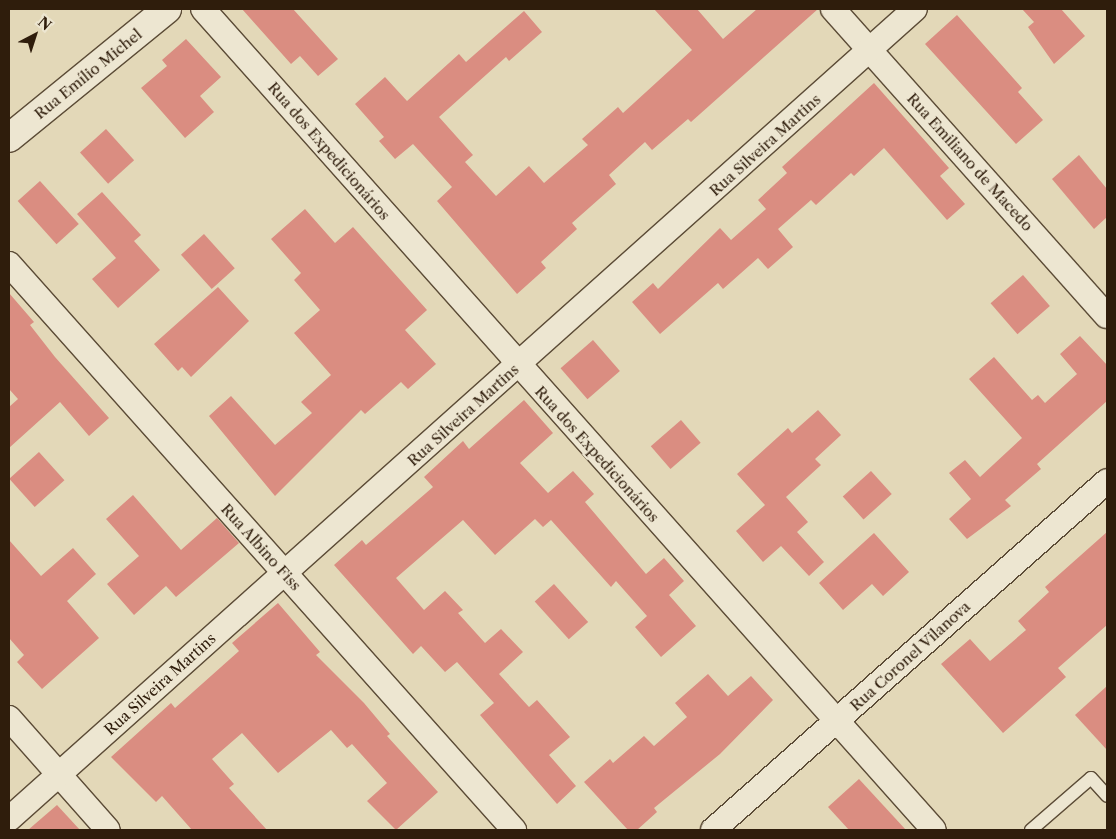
<!DOCTYPE html>
<html>
<head>
<meta charset="utf-8">
<style>
	body { margin:0 }
	#map { position:relative; width:1116px; height:839px; overflow:hidden; background:#e3d8b8; font-family:"Libre Caslon Text",serif }
	div>[style] { position:absolute }
	.building>* { inset:0; background:#da8d81; transform-origin:0 0 }
	.roads { filter:drop-shadow(1px 0 #5c4c37) drop-shadow(-1px 0 #5c4c37) drop-shadow(0 1px #5c4c37) drop-shadow(0 -1px #5c4c37) }
	.lane>* { height:12px; margin:-6px; padding:0 6px; transform-origin:6px; border-radius:6px; background:#ede6d1 }
	.street>* { height:24px; margin:-12px; padding:0 12px; transform-origin:12px; border-radius:12px; background:#ede6d1 }
	.secondary>* { height:28px; margin:-14px; padding:0 14px; transform-origin:14px; border-radius:14px; background:#ede6d1 }
	span { translate:-50% -50%; white-space:nowrap; text-align:center; line-height:1.15; -webkit-text-stroke:4px #ede6d1; paint-order:stroke }
	.street-label { font-size:15px; color:#2f1d0c }
	.frame { position:absolute; inset:0; border:10px solid #2f1d0c; pointer-events:none }
	.north { position:absolute; left:10px; top:10px; width:50px; height:50px; -webkit-text-stroke:4px #ede6d1; paint-order:stroke; rotate:40deg; font-size:14px; font-weight:700; line-height:20px; text-align:center; color:#2f1d0c }
	.north::after { content:''; display:block; margin:auto; width:18px; height:22px; background:#2f1d0c; clip-path:polygon(50% 0,100% 100%,50% 72%,0 100%) }
</style>
</head>
<body>
<div id="map">
	<div class="building">
		<div style="clip-path:polygon(242px 9px,293px 9px,338px 59px,318px 76px,300px 56px,291px 64px)"></div>
		<div style="clip-path:polygon(654px 9px,697px 9px,723px 39px,757px 9px,818px 9px,691px 122px,688px 119px,652px 150px,645px 142px,609px 175px,616px 184px,572px 223px,577px 229px,541px 262px,546px 268px,517px 294px,437px 201px,452px 187px,413px 144px,395px 159px,379px 141px,384px 137px,355px 104px,385px 77px,407px 101px,459px 54px,466px 62px,524px 11px,542px 32px,509px 61px,506px 57px,439px 117px,473px 155px,465px 162px,496px 196px,529px 166px,544px 183px,588px 145px,582px 139px,618px 107px,623px 113px,692px 50px)"></div>
		<div style="clip-path:polygon(1022px 9px,1061px 9px,1085px 36px,1054px 64px,1028px 27px,1034px 22px)"></div>
		<div style="clip-path:polygon(957px 15px,1022px 88px,1018px 92px,1043px 120px,1016px 144px,925px 44px)"></div>
		<div style="clip-path:polygon(186px 39px,221px 77px,200px 96px,214px 112px,185px 138px,141px 88px,167px 66px,162px 60px)"></div>
		<div style="clip-path:polygon(874px 83px,949px 168px,940px 176px,965px 204px,947px 220px,884px 148px,854px 176px,851px 173px,816px 205px,811px 200px,778px 229px,793px 247px,768px 269px,758px 258px,723px 289px,718px 283px,660px 334px,632px 302px,653px 283px,658px 289px,720px 228px,731px 240px,766px 209px,758px 200px,787px 173px,782px 167px)"></div>
		<div style="left:106px;top:129px;width:42px;height:35px;rotate:48deg"></div>
		<div style="clip-path:polygon(1079px 155px,1107px 189px,1107px 217px,1094px 229px,1052px 179px)"></div>
		<div style="left:40px;top:181px;width:58px;height:30px;rotate:48deg"></div>
		<div style="clip-path:polygon(102px 192px,141px 235px,134px 241px,160px 270px,118px 308px,92px 279px,116px 258px,77px 214px)"></div>
		<div style="clip-path:polygon(305px 209px,335px 243px,353px 227px,427px 310px,405px 330px,436px 364px,408px 389px,401px 382px,365px 414px,361px 410px,275px 496px,209px 416px,231px 396px,275px 445px,312px 413px,301px 402px,331px 375px,294px 333px,320px 310px,294px 280px,301px 273px,271px 239px)"></div>
		<div style="left:204px;top:234px;width:46px;height:31px;rotate:48deg"></div>
		<div style="left:1023px;top:275px;width:41px;height:43px;rotate:49deg"></div>
		<div style="clip-path:polygon(218px 287px,249px 321px,191px 377px,182px 367px,178px 371px,154px 344px)"></div>
		<div style="clip-path:polygon(9px 293px,34px 322px,30px 325px,55px 357px,109px 418px,89px 436px,60px 402px,9px 448px,9px 407px,18px 399px,9px 389px)"></div>
		<div style="clip-path:polygon(1080px 336px,1107px 365px,1107px 401px,1037px 464px,1041px 469px,1005px 500px,1011px 506px,967px 539px,949px 519px,971px 499px,949px 473px,965px 460px,980px 477px,1022px 438px,969px 379px,994px 357px,1032px 400px,1038px 395px,1045px 403px,1077px 374px,1060px 354px)"></div>
		<div style="left:593px;top:340px;width:41px;height:43px;rotate:49deg"></div>
		<div style="clip-path:polygon(524px 400px,553px 433px,520px 463px,548px 493px,573px 471px,594px 494px,585px 502px,646px 574px,664px 558px,684px 581px,669px 595px,696px 626px,661px 657px,635px 627px,647px 616px,616px 581px,611px 587px,551px 520px,543px 527px,535px 519px,495px 555px,463px 520px,396px 578px,424px 610px,445px 591px,463px 610px,458px 613px,485px 643px,501px 629px,523px 652px,499px 674px,529px 707px,537px 700px,570px 737px,549px 755px,576px 786px,557px 804px,480px 715px,494px 703px,457px 662px,445px 672px,421px 646px,413px 654px,334px 565px,362px 540px,366px 545px,433px 487px,424px 477px,463px 441px,469px 449px)"></div>
		<div style="clip-path:polygon(818px 410px,841px 435px,815px 459px,821px 465px,786px 497px,808px 522px,797px 532px,824px 562px,809px 576px,781px 546px,763px 562px,736px 531px,765px 505px,737px 474px,788px 428px,792px 433px)"></div>
		<div style="left:681px;top:420px;width:30px;height:40px;rotate:49deg"></div>
		<div style="left:39px;top:452px;width:38px;height:40px;rotate:48deg"></div>
		<div style="left:871px;top:471px;width:31px;height:38px;rotate:48deg"></div>
		<div style="clip-path:polygon(133px 495px,181px 550px,217px 518px,239px 543px,176px 597px,166px 586px,134px 615px,107px 584px,139px 556px,106px 519px)"></div>
		<div style="clip-path:polygon(1107px 532px,1107px 625px,1058px 668px,1066px 677px,1003px 733px,941px 664px,970px 639px,990px 661px,1026px 630px,1018px 621px,1049px 592px,1045px 587px)"></div>
		<div style="clip-path:polygon(874px 533px,909px 572px,883px 596px,872px 584px,843px 610px,819px 583px)"></div>
		<div style="clip-path:polygon(9px 540px,41px 576px,73px 548px,96px 574px,67px 601px,99px 638px,42px 689px,17px 662px,24px 655px,9px 638px)"></div>
		<div style="left:554px;top:584px;width:51px;height:26px;rotate:48deg"></div>
		<div style="clip-path:polygon(278px 603px,320px 652px,316px 655px,364px 703px,390px 734px,387px 736px,438px 792px,396px 830px,367px 801px,387px 783px,352px 744px,347px 748px,331px 730px,278px 773px,242px 733px,212px 759px,234px 784px,229px 788px,267px 830px,192px 830px,162px 796px,156px 802px,111px 757px,171px 703px,175px 708px,239px 651px,232px 643px)"></div>
		<div style="clip-path:polygon(708px 674px,728px 696px,751px 676px,773px 700px,720px 754px,654px 808px,657px 812px,637px 830px,628px 830px,584px 782px,610px 759px,613px 763px,644px 736px,654px 746px,687px 717px,675px 703px)"></div>
		<div style="clip-path:polygon(1107px 686px,1107px 750px,1075px 715px)"></div>
		<div style="clip-path:polygon(859px 779px,906px 830px,849px 830px,828px 807px)"></div>
		<div style="clip-path:polygon(57px 805px,80px 830px,28px 830px)"></div>
	</div>
	<div class="roads">
		<div class="lane">
			<div style="left:1031px;top:830px;width:79px;rotate:-40.9deg"></div>
			<div style="left:1091px;top:778px;width:24px;rotate:48deg"></div>
		</div>
		<div class="street">
			<div style="left:203px;top:9px;width:1099px;rotate:48.32deg"></div>
			<div style="left:833px;top:9px;width:411px;rotate:48.3deg"></div>
			<div style="left:9px;top:264px;width:759px;rotate:48.26deg"></div>
			<div style="left:9px;top:718px;width:149px;rotate:48.5deg"></div>
			<div style="left:9px;top:819px;width:1215px;rotate:-41.8deg"></div>
			<div style="left:713px;top:830px;width:526px;rotate:-41.53deg"></div>
		</div>
		<div class="secondary">
			<div style="left:9px;top:138px;width:204px;rotate:-39.2deg"></div>
		</div>
	</div>
	<div class="street-label">
		<span style="left:88px;top:74px;rotate:-39deg">Rua Emílio Michel</span>
		<span style="left:765px;top:145px;rotate:-42deg">Rua Silveira Martins</span>
		<span style="left:329px;top:151px;rotate:49deg">Rua dos Expedicionários</span>
		<span style="left:970px;top:162px;rotate:48deg">Rua Emiliano de Macedo</span>
		<span style="left:463px;top:415px;rotate:-42deg">Rua Silveira Martins</span>
		<span style="left:597px;top:454px;rotate:48deg">Rua dos Expedicionários</span>
		<span style="left:261px;top:547px;rotate:48deg">Rua Albino Fiss</span>
		<span style="left:910px;top:656px;rotate:-42deg">Rua Coronel Vilanova</span>
		<span style="left:160px;top:684px;rotate:-42deg">Rua Silveira Martins</span>
	</div>
	<div class="frame"></div>
	<div class="north">N</div>
</div>
</body>
</html>
